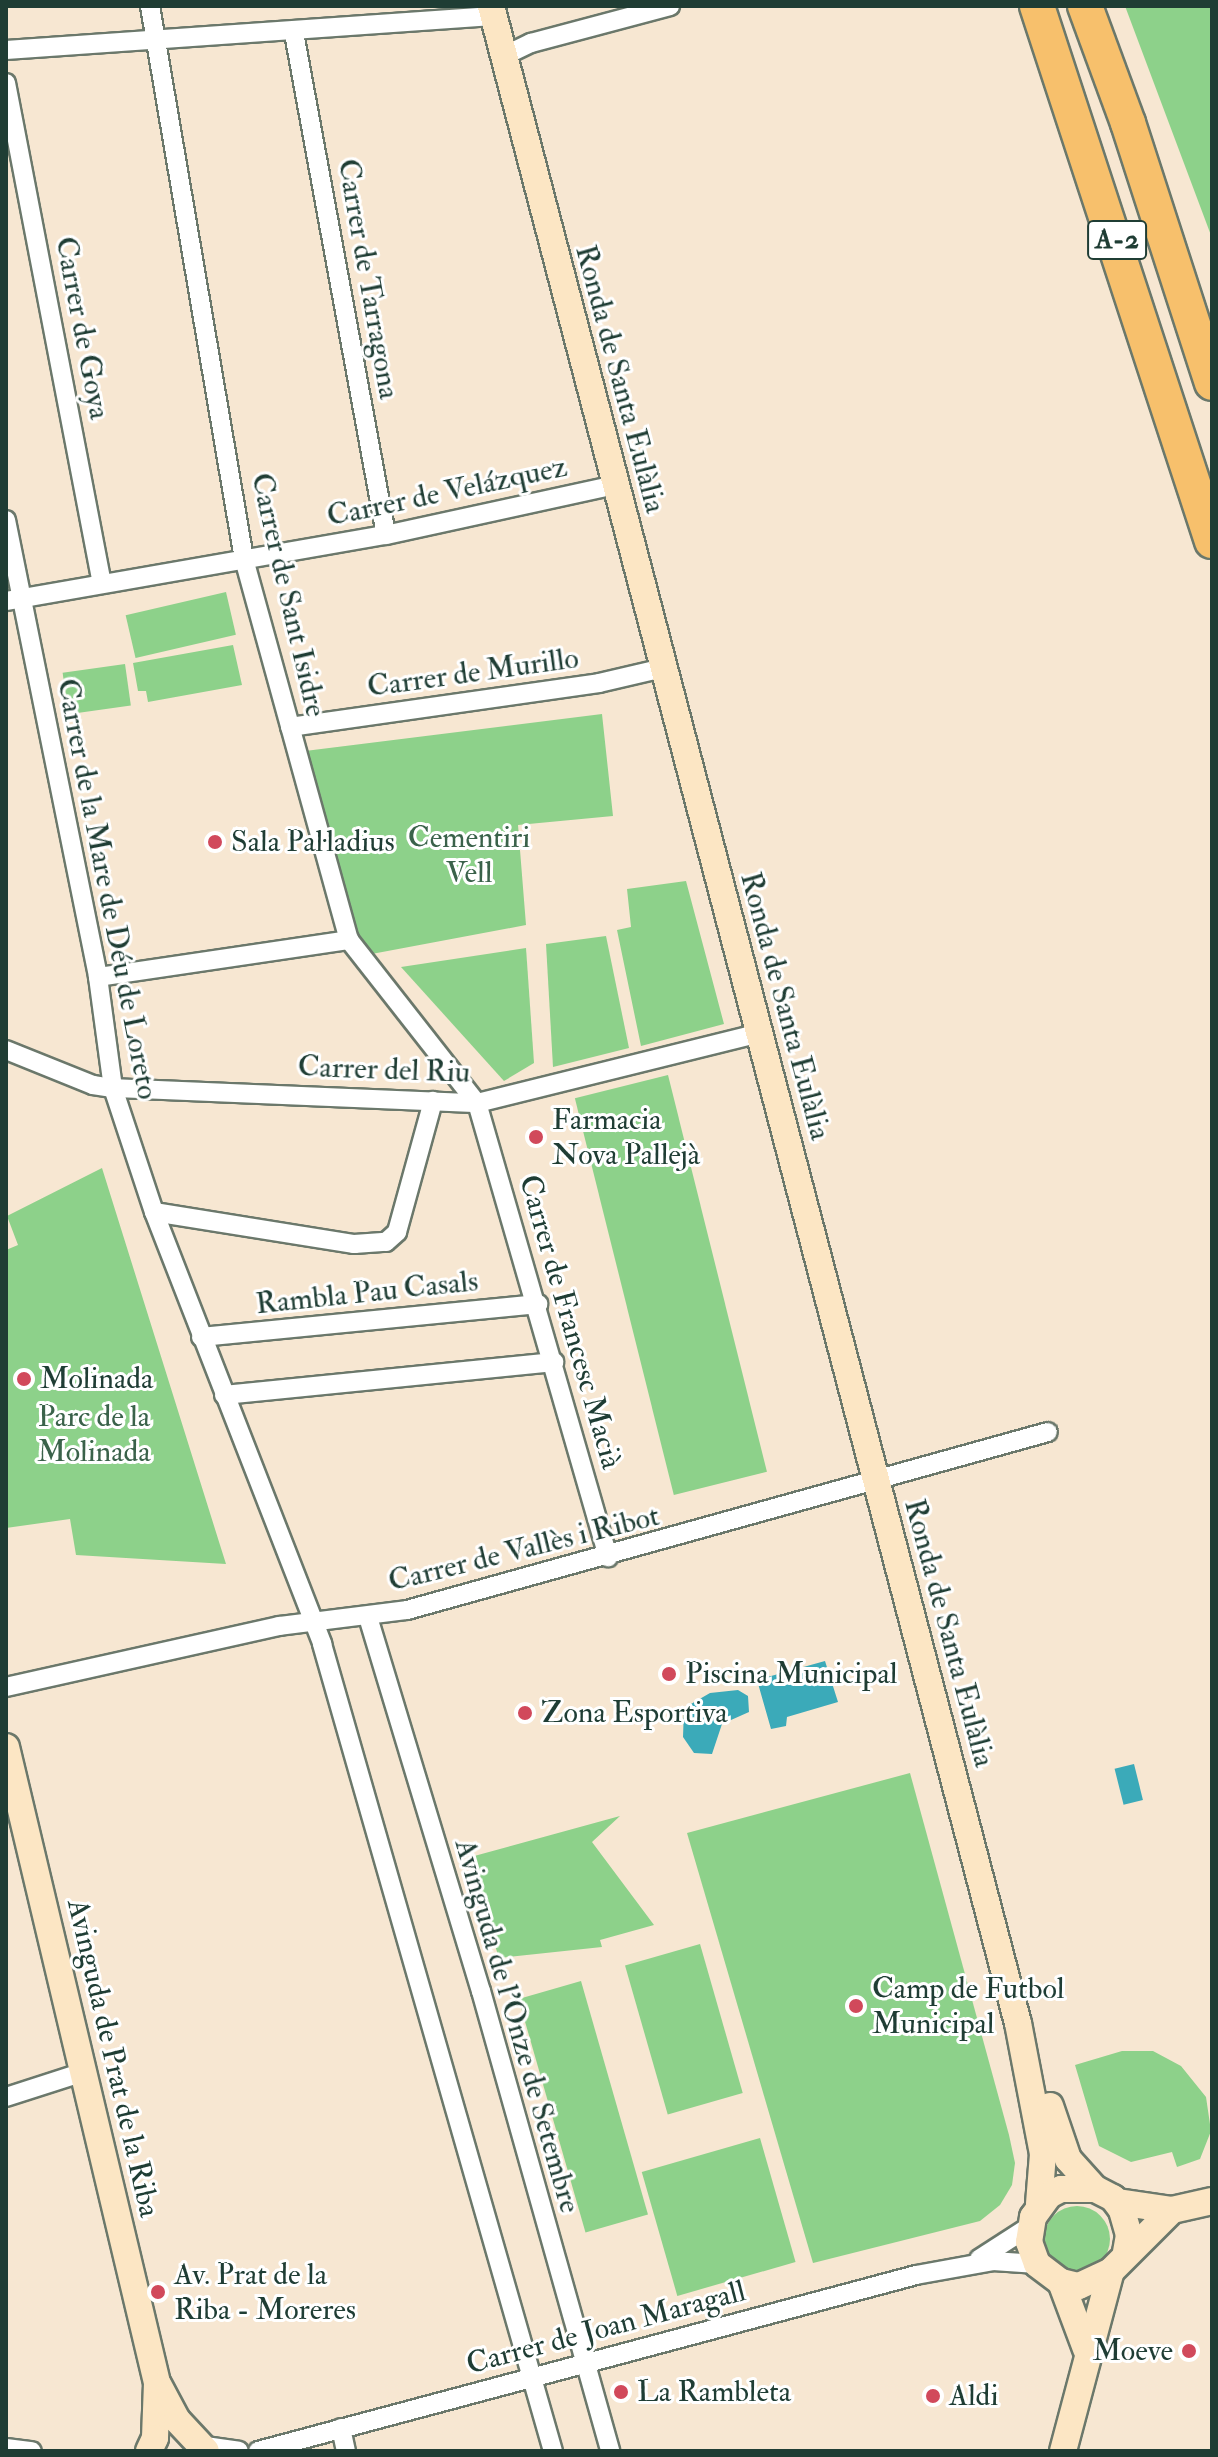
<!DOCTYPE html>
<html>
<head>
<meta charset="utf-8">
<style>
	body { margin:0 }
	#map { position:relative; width:1218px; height:2457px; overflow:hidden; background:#f7e7d2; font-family:"IM FELL Double Pica",serif }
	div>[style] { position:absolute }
	.green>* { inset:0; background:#8dd18a; transform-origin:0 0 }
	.round { border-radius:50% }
	.water>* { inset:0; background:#3baab9; transform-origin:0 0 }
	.roads { filter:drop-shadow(2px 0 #6b786b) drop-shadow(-2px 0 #6b786b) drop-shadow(0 2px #6b786b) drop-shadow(0 -2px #6b786b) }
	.minor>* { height:18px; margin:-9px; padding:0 9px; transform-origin:9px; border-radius:9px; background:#fff }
	.secondary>* { height:26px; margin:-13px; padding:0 13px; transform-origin:13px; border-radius:13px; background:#fce6c4 }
	.motorway>* { height:34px; margin:-17px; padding:0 17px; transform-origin:17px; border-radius:17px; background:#f7c06c }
	.dots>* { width:22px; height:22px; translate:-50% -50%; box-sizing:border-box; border:4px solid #fff; border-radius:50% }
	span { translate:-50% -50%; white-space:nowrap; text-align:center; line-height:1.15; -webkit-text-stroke:6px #fff; paint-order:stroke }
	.shield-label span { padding:2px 6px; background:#fff; border:2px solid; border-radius:6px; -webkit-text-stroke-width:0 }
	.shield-label { font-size:28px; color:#1f3d34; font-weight:700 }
	.street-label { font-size:30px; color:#1f3d34 }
	.park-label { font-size:30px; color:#3a624a }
	.poi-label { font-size:30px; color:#1f3d34 }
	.left { translate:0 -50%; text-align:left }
	.right { translate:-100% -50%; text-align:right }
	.frame { position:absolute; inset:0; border:8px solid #1f3d34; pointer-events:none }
</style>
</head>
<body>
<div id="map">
	<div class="green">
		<div style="clip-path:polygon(1125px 6px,1212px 6px,1212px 238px)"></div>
		<div style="left:226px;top:592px;width:44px;height:103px;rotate:77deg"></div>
		<div style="clip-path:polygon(233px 645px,242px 685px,148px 702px,146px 691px,138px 691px,133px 663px)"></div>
		<div style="left:125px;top:664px;width:42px;height:63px;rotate:82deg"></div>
		<div style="clip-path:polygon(602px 714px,613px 816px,518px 825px,526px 925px,361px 956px,297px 752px)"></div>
		<div style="clip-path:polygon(686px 881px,724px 1024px,641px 1046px,617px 930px,631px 927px,627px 889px)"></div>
		<div style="clip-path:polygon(606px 936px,629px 1048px,553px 1067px,546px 944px)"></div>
		<div style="clip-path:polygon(526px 948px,534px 1063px,504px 1081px,401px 967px)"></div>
		<div style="left:668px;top:1075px;width:409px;height:96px;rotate:76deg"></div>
		<div style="clip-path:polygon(102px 1168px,220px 1545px,226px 1564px,76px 1555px,70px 1519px,6px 1528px,6px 1250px,18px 1245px,7px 1216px)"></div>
		<div style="clip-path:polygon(910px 1773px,1009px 2135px,1015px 2163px,1012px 2185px,1000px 2205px,980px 2221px,813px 2263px,687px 1833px)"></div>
		<div style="clip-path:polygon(620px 1816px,592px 1842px,654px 1925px,600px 1940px,602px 1947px,499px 1958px,467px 1858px)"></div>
		<div style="left:700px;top:1944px;width:155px;height:78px;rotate:74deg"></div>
		<div style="left:581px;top:1981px;width:243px;height:65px;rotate:74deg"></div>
		<div style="clip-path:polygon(1122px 2051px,1153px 2051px,1181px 2066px,1206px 2097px,1211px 2131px,1200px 2159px,1177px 2167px,1172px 2152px,1131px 2162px,1099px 2146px,1075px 2065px)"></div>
		<div style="left:760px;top:2138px;width:129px;height:123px;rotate:74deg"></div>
		<div class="round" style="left:1044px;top:2206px;width:66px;height:66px"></div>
	</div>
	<div class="water">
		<div style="clip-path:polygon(825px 1661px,838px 1702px,787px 1717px,786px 1726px,771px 1729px,757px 1680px)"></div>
		<div style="clip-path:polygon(738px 1690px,748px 1696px,749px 1712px,722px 1724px,712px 1754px,694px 1753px,683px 1737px,684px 1708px,710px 1693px)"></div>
		<div style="left:1134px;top:1764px;width:37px;height:20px;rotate:76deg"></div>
	</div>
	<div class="roads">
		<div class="minor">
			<div style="left:150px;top:6px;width:561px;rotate:80.35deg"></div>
			<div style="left:244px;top:559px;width:395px;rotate:74.6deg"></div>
			<div style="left:349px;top:940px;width:207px;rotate:51.9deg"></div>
			<div style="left:477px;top:1103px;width:473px;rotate:73.9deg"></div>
			<div style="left:294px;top:33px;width:510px;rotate:79.61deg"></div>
			<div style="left:6px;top:50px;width:488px;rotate:-4deg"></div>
			<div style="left:504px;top:56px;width:30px;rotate:-26deg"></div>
			<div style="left:531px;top:43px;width:144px;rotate:-14.9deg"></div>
			<div style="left:6px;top:83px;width:510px;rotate:79.15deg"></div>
			<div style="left:6px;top:520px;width:466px;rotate:78.6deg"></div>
			<div style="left:98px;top:977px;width:112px;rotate:82.3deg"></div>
			<div style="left:113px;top:1088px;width:131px;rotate:71.7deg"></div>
			<div style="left:154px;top:1212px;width:464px;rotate:68.7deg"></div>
			<div style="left:322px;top:1644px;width:839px;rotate:74.03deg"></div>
			<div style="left:6px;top:601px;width:386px;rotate:-9.9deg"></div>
			<div style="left:386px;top:535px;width:235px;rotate:-12.3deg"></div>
			<div style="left:290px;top:727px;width:312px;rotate:-8.1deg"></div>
			<div style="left:599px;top:683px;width:66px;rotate:-13.2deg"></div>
			<div style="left:98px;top:977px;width:254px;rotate:-8.4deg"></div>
			<div style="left:6px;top:1050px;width:94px;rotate:21.9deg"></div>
			<div style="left:93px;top:1085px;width:20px;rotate:9deg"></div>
			<div style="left:113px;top:1088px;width:364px;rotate:2.4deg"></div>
			<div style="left:477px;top:1103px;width:291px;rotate:-13.9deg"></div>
			<div style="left:154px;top:1212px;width:203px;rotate:9.1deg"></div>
			<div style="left:354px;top:1244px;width:32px;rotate:-4deg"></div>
			<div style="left:386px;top:1242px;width:15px;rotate:-42deg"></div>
			<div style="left:397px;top:1232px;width:136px;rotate:-74.6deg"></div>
			<div style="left:201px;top:1337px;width:339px;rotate:-5.6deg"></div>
			<div style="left:224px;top:1395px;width:332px;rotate:-5.7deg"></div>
			<div style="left:368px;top:1617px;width:391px;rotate:73.2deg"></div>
			<div style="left:481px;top:1991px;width:478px;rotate:74.3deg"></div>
			<div style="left:6px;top:1687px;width:280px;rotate:-12.6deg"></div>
			<div style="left:279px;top:1626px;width:129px;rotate:-7.1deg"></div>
			<div style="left:407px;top:1610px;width:665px;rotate:-15.52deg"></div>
			<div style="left:6px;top:2097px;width:82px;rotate:-17.8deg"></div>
			<div style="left:979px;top:2259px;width:61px;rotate:-32.9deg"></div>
			<div style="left:341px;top:2428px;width:24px;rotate:78deg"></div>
			<div style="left:205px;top:2446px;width:34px;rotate:8deg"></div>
			<div style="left:6px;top:2448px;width:26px;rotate:7deg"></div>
			<div style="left:258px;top:2451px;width:681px;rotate:-14.97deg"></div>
			<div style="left:916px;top:2275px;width:78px;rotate:-10.3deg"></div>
			<div style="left:993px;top:2261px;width:44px;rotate:3.9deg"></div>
		</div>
		<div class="secondary">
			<div style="left:491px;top:6px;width:2085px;rotate:75.36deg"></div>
			<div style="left:1018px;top:2023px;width:133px;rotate:79.2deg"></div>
			<div style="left:1043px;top:2154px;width:50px;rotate:94.6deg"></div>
			<div style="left:6px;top:1747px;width:654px;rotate:76.64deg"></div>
			<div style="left:157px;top:2383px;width:55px;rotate:92.1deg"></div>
			<div style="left:155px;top:2438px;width:14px;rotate:115deg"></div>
			<div style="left:1050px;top:2106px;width:56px;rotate:71.2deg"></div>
			<div style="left:1068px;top:2159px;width:40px;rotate:48deg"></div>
			<div style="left:1118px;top:2202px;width:55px;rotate:8.4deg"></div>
			<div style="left:1172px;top:2210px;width:41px;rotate:-12.7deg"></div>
			<div style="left:1126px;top:2252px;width:17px;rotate:-80deg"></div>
			<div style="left:1129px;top:2235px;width:26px;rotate:-106deg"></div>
			<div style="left:1122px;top:2210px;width:15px;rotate:-127deg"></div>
			<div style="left:1113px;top:2198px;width:20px;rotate:-153deg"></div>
			<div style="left:1095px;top:2189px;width:34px;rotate:180deg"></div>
			<div style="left:1061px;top:2189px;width:13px;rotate:153deg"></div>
			<div style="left:1049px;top:2195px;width:27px;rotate:126deg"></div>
			<div style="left:1033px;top:2217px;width:25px;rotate:99deg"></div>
			<div style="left:1029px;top:2242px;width:23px;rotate:70deg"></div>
			<div style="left:1037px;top:2264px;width:30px;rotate:37deg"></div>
			<div style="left:1061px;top:2282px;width:18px;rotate:13deg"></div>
			<div style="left:1079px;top:2286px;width:35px;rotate:-25deg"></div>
			<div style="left:1111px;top:2271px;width:86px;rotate:-45deg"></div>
			<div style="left:1061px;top:2282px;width:72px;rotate:69.5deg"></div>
			<div style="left:159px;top:2386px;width:38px;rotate:62deg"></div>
			<div style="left:177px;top:2420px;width:42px;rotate:46.9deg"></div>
			<div style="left:1063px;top:2451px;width:186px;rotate:-75.1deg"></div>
		</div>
		<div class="motorway">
			<div style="left:1037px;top:6px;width:563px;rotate:71.89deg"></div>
			<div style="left:1085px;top:6px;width:125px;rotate:69.8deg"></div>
			<div style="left:1128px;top:123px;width:273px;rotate:72.1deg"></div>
		</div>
	</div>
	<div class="dots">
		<div style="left:215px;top:842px;background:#d1495b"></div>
		<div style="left:536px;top:1137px;background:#d1495b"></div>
		<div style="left:24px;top:1379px;background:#d1495b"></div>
		<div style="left:669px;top:1674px;background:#d1495b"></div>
		<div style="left:525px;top:1713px;background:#d1495b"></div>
		<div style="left:856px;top:2006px;background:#d1495b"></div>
		<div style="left:158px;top:2292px;background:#d1495b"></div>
		<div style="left:1189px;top:2351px;background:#d1495b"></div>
		<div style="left:621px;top:2392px;background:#d1495b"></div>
		<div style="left:933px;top:2396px;background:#d1495b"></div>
	</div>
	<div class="shield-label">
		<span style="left:1117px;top:240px">A-2</span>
	</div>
	<div class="street-label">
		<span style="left:368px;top:279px;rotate:80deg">Carrer de Tarragona</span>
		<span style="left:82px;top:328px;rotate:79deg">Carrer de Goya</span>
		<span style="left:620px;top:379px;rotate:75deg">Ronda de Santa Eulàlia</span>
		<span style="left:447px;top:492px;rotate:-12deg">Carrer de Velázquez</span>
		<span style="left:288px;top:595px;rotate:77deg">Carrer de Sant Isidre</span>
		<span style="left:473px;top:673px;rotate:-8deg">Carrer de Murillo</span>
		<span style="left:107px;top:889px;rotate:79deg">Carrer de la Mare de Déu de Loreto</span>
		<span style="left:785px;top:1006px;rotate:75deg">Ronda de Santa Eulàlia</span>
		<span style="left:384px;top:1070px;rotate:2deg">Carrer del Riu</span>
		<span style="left:367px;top:1293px;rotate:-6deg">Rambla Pau Casals</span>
		<span style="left:570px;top:1322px;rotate:74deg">Carrer de Francesc Macià</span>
		<span style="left:524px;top:1549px;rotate:-14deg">Carrer de Vallès i Ribot</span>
		<span style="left:949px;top:1633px;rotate:75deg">Ronda de Santa Eulàlia</span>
		<span style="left:517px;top:2026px;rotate:74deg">Avinguda de l'Onze de Setembre</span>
		<span style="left:113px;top:2058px;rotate:77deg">Avinguda de Prat de la Riba</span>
		<span style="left:606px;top:2328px;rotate:-15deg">Carrer de Joan Maragall</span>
	</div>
	<div class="park-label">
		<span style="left:469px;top:855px">Cementiri<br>Vell</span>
		<span style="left:94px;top:1434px">Parc de la<br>Molinada</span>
	</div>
	<div class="poi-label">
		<span class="left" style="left:231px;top:842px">Sala Pal·ladius</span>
		<span class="left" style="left:552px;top:1137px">Farmacia<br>Nova Pallejà</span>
		<span class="left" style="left:40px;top:1379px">Molinada</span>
		<span class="left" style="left:685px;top:1674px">Piscina Municipal</span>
		<span class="left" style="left:541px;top:1713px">Zona Esportiva</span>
		<span class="left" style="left:872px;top:2006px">Camp de Futbol<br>Municipal</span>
		<span class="left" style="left:174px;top:2292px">Av. Prat de la<br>Riba - Moreres</span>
		<span class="right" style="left:1173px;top:2351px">Moeve</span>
		<span class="left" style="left:637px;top:2392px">La Rambleta</span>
		<span class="left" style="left:949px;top:2396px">Aldi</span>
	</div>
	<div class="frame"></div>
</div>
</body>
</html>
